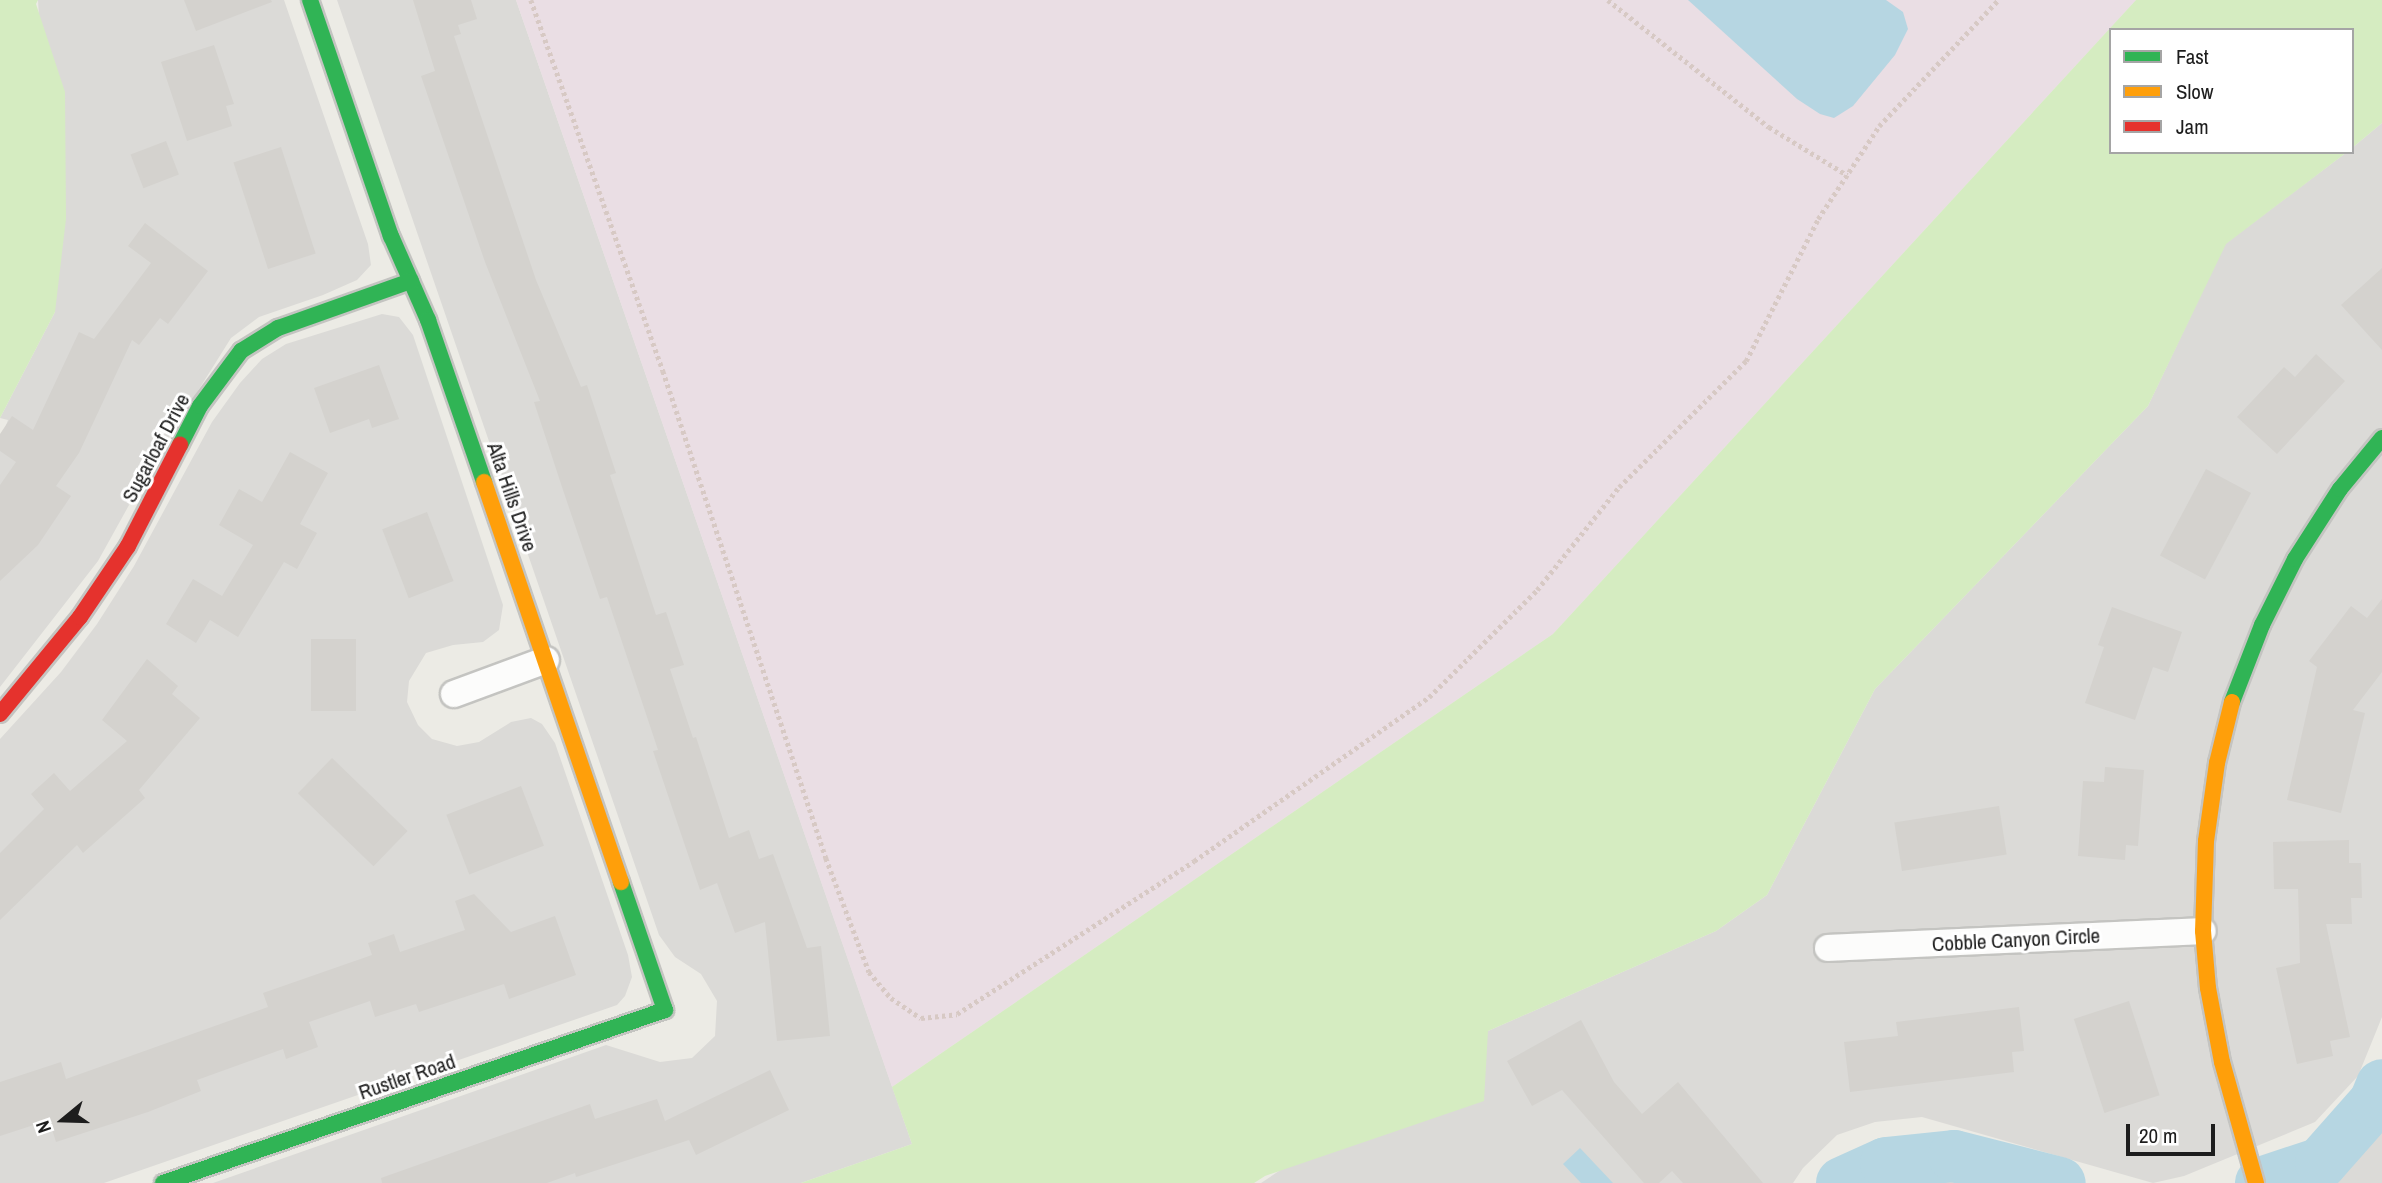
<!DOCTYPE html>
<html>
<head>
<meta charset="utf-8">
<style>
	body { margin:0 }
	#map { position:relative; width:2382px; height:1183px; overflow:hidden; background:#ecebe5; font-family:"Archivo Narrow",sans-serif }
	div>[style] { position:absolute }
	.residential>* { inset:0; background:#dbdad7 }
	.industrial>* { inset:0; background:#eadee4 }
	.grass>* { inset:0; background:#d5ecc1 }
	.water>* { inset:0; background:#b6d6e2 }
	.river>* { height:52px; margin:-26px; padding:0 26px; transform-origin:26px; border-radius:26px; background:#b6d6e2 }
	.building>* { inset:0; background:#d4d2ce; transform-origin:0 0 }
	.path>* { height:4.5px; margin-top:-2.25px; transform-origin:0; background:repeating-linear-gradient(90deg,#d7c9c4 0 3.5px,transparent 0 7px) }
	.roads { filter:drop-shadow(2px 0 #c4c4c1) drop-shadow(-2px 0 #c4c4c1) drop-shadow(0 2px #c4c4c1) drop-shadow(0 -2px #c4c4c1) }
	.street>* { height:26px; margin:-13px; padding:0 13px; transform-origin:13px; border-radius:13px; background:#fcfcfb }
	.fast>* { height:16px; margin:-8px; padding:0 8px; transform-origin:8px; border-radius:8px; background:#30b455 }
	.slow>* { height:16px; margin:-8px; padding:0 8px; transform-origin:8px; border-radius:8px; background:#ff9f0a }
	.jam>* { height:16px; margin:-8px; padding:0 8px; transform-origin:8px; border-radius:8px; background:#e5322d }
	span { translate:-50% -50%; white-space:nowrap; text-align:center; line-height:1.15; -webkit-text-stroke:6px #fff; paint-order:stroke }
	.street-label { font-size:21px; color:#1d1d1d }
	.legend { position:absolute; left:2109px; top:28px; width:245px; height:126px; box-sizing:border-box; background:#fff; border:2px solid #a5a5a5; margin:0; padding:9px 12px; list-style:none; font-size:21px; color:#1d1d1d }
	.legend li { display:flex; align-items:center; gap:14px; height:35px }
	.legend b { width:35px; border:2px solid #a5a5a5 }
	.north { position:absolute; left:28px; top:1085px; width:70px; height:70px; -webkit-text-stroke:5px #fff; paint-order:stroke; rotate:251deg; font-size:19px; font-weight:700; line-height:28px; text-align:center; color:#1d1d1d }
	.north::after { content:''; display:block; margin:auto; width:24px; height:32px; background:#1d1d1d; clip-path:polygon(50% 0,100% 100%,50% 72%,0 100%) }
	.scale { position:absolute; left:2126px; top:1124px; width:89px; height:32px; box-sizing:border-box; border:4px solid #1d1d1d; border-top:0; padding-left:9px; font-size:21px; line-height:24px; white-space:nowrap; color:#1d1d1d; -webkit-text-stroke:5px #fff; paint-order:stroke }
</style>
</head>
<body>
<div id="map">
	<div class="residential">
		<div style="clip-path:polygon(38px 0,284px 0,368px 244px,371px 265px,357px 280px,323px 295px,259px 317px,231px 338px,149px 469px,98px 561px,0 687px,0 442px,8px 420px,0 418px,55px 312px)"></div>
		<div style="clip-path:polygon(337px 0,516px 0,912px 1144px,801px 1183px,213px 1183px,606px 1045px,660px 1062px,692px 1058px,715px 1036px,717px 1001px,701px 974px,675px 957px,659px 935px)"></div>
		<div style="clip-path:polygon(2382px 123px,2382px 1017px,2358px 1076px,2315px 1122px,2184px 1176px,2153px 1183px,1922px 1117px,1875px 1122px,1837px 1135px,1803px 1168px,1793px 1183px,1261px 1183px,1488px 1031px,1716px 931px,1767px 895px,1875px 689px,2148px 406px,2225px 244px,2347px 152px,2352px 152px,2352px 148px)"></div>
		<div style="clip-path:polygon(382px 314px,399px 317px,413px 335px,503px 605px,499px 630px,483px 642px,453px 645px,426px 653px,409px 681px,407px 702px,418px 725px,432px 739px,457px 746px,479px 742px,511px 722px,531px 718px,542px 724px,555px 743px,628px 955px,632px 977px,625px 996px,617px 1005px,104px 1183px,0 1183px,0 739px,61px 672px,97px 624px,134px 566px,212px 422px,240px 383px,262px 359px,286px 344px)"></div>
		<div style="clip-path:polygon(2382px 1120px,2382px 1183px,2311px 1183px,2336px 1171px)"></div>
		<div style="clip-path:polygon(1948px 1174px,1983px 1183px,1895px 1183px,1911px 1177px)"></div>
	</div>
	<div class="industrial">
		<div style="clip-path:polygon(516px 0,2136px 0,1553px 634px,892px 1087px)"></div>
	</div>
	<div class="grass">
		<div style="clip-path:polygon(0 0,38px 0,36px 4px,65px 92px,66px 219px,55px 312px,0 418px)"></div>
		<div style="clip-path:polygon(2136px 0,2382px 0,2382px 123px,2352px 148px,2352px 30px,2111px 30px,2111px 152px,2347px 152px,2226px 244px,2148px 406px,1875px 689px,1767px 895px,1716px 931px,1488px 1031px,1484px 1101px,1265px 1176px,1254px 1183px,801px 1183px,912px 1144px,892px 1087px,1553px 634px)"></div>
	</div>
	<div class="water">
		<div style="clip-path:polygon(1688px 0,1886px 0,1903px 12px,1908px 29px,1895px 55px,1853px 106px,1834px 118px,1820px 114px,1797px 99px)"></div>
		<div style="clip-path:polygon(1580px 1148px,1613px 1183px,1581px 1183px,1563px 1164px)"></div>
	</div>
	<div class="river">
		<div style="left:1842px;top:1183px;width:48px;rotate:-24.4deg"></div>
		<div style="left:1886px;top:1163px;width:68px;rotate:-5.9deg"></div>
		<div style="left:1954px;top:1156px;width:109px;rotate:14.3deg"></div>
		<div style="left:2261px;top:1183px;width:63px;rotate:-18.4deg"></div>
		<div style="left:2321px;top:1163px;width:81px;rotate:-48.5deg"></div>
		<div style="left:2375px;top:1102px;width:18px;rotate:-68deg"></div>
	</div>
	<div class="building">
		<div style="clip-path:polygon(184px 0,271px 0,272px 2px,196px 31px)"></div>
		<div style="clip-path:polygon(413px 0,471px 0,477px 19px,458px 25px,461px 34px,454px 36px,536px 280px,581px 387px,587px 385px,616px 473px,610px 475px,656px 615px,666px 612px,684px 665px,670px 669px,693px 738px,696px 737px,729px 838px,749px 830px,759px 859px,773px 854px,807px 948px,821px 946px,830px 1036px,777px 1041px,765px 922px,735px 933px,717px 883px,700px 890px,653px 751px,658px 750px,607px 597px,600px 599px,563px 490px,534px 402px,540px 401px,485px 262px,421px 76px,435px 71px)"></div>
		<div style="clip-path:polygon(214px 45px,234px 104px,226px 106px,232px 126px,187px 141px,161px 62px)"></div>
		<div style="left:166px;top:141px;width:36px;height:38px;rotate:69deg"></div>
		<div style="left:281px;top:147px;width:112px;height:50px;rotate:72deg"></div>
		<div style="clip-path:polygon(145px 223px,208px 271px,168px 324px,160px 318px,139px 345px,132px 340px,79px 453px,56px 486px,71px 496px,38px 545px,0 581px,0 485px,16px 462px,0 451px,0 434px,12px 416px,33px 430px,79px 332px,94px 339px,151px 263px,128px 246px)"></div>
		<div style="clip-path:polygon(2382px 268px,2382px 350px,2341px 305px)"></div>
		<div style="clip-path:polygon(2316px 354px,2345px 381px,2277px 454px,2237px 417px,2284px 367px,2295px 377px)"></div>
		<div style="clip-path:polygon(379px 365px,399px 419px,372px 428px,369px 419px,330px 433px,314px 388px)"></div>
		<div style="clip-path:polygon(290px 452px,328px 473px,300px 524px,317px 533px,297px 569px,284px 562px,238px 637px,210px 620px,196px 643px,166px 624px,193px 579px,222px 596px,253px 545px,219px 525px,239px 489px,262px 502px)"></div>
		<div style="left:2206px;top:469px;width:51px;height:98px;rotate:28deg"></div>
		<div style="left:427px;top:512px;width:74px;height:48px;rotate:69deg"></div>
		<div style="clip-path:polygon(2382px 599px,2382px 672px,2353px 710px,2365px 713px,2341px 813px,2287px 800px,2317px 667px,2309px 661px,2351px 606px,2367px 618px)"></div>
		<div style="clip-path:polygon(2112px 607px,2182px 632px,2168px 672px,2153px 667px,2135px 720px,2085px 703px,2104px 647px,2098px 645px)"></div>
		<div style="left:311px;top:639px;width:45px;height:72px"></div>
		<div style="clip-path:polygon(147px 659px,178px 686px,172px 694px,200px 718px,139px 790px,145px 798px,83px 853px,77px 845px,0 920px,0 853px,44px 809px,31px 794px,54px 773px,70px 791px,127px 741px,102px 720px)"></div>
		<div style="left:332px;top:758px;width:105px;height:49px;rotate:44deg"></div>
		<div style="clip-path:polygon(2105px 767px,2144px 770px,2138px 846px,2126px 845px,2125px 860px,2078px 856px,2083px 781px,2104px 782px)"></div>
		<div style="left:521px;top:786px;width:64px;height:80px;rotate:69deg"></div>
		<div style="left:1999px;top:806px;width:49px;height:106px;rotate:81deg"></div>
		<div style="clip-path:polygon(2349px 840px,2349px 863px,2361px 863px,2362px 898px,2351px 898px,2352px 924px,2326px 924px,2350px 1037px,2330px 1041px,2333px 1056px,2297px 1064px,2276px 968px,2300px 963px,2298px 889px,2274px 889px,2273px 842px)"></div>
		<div style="clip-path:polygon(474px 894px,511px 932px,555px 916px,576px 975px,509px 999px,504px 984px,419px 1012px,416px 1004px,375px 1017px,370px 1001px,309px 1022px,318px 1047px,286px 1059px,283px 1049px,197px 1080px,201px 1091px,148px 1112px,56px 1142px,49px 1120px,0 1136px,0 1082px,61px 1062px,66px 1079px,268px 1007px,263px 993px,372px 955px,368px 943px,394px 934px,400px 952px,465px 930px,455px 901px)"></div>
		<div style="left:2129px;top:1001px;width:99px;height:58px;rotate:72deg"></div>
		<div style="clip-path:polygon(2019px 1007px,2024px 1051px,2012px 1052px,2014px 1072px,1850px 1092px,1844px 1042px,1898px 1036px,1896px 1022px)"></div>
		<div style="clip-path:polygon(1581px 1020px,1614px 1082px,1642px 1114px,1678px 1082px,1763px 1183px,1683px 1183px,1672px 1171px,1659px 1183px,1644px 1183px,1562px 1090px,1532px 1106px,1507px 1061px)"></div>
		<div style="clip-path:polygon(770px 1070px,789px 1110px,696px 1155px,689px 1140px,576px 1177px,575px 1173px,547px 1183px,382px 1183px,381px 1178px,590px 1104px,595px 1119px,657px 1099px,665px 1121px)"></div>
	</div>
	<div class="path">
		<div style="left:531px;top:0;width:394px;rotate:70.4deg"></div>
		<div style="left:663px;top:371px;width:514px;rotate:71.49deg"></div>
		<div style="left:826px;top:858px;width:122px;rotate:69.3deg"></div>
		<div style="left:869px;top:972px;width:34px;rotate:50deg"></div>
		<div style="left:891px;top:998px;width:36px;rotate:34deg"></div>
		<div style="left:921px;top:1018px;width:36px;rotate:-6deg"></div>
		<div style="left:957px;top:1014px;width:282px;rotate:-32.8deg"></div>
		<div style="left:1194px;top:861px;width:287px;rotate:-34.9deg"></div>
		<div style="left:1429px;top:697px;width:152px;rotate:-44.7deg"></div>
		<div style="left:1537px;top:590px;width:132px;rotate:-51.5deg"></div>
		<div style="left:1619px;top:487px;width:179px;rotate:-44.8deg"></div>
		<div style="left:1746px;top:361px;width:159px;rotate:-63.1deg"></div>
		<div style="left:1818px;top:219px;width:111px;rotate:-56.7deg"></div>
		<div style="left:1879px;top:126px;width:173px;rotate:-46.6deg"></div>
		<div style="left:1608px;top:0;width:205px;rotate:38.3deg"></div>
		<div style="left:1769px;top:127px;width:92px;rotate:31.6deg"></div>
	</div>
	<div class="roads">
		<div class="street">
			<div style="left:454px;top:694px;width:98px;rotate:-20.3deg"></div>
			<div style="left:1828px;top:948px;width:375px;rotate:-2.6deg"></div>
		</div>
		<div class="fast">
			<div style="left:310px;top:0;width:250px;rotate:71.1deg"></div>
			<div style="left:391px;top:236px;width:92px;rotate:66.2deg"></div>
			<div style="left:428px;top:320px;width:171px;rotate:70.9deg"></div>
			<div style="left:180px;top:445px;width:44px;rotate:-62.9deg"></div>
			<div style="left:200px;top:406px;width:69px;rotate:-53.3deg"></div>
			<div style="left:241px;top:351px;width:44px;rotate:-31.9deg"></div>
			<div style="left:278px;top:328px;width:141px;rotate:-19.5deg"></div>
			<div style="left:2232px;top:702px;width:83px;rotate:-68.7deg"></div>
			<div style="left:2262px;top:625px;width:74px;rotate:-63.4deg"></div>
			<div style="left:2295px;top:559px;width:83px;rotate:-57.3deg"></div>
			<div style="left:2340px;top:489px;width:66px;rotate:-50.5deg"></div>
			<div style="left:163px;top:1183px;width:531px;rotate:-19.02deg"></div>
			<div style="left:665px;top:1010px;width:135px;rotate:-109deg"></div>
		</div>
		<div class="slow">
			<div style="left:484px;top:482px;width:423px;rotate:71.1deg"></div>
			<div style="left:2232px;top:702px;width:63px;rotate:103.8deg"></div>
			<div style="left:2217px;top:763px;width:79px;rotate:98deg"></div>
			<div style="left:2206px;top:841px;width:90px;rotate:91.9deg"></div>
			<div style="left:2203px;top:931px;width:57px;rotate:85deg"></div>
			<div style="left:2208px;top:988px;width:75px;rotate:79.3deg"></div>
			<div style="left:2222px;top:1062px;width:126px;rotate:74.3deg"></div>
		</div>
		<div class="jam">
			<div style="left:0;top:714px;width:126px;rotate:-50.5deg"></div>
			<div style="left:80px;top:617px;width:86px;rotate:-55.9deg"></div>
			<div style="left:128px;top:546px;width:114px;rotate:-62.8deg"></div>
		</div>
	</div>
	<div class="street-label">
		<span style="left:156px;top:448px;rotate:-62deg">Sugarloaf Drive</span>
		<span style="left:512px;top:497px;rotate:71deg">Alta Hills Drive</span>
		<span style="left:2016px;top:940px;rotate:-3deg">Cobble Canyon Circle</span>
		<span style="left:407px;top:1077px;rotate:-19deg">Rustler Road</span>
	</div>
	<ul class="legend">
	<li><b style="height:9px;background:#30b455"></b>Fast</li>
	<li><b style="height:9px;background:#ff9f0a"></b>Slow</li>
	<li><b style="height:9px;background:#e5322d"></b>Jam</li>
	</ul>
	<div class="north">N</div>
	<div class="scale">20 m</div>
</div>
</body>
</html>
